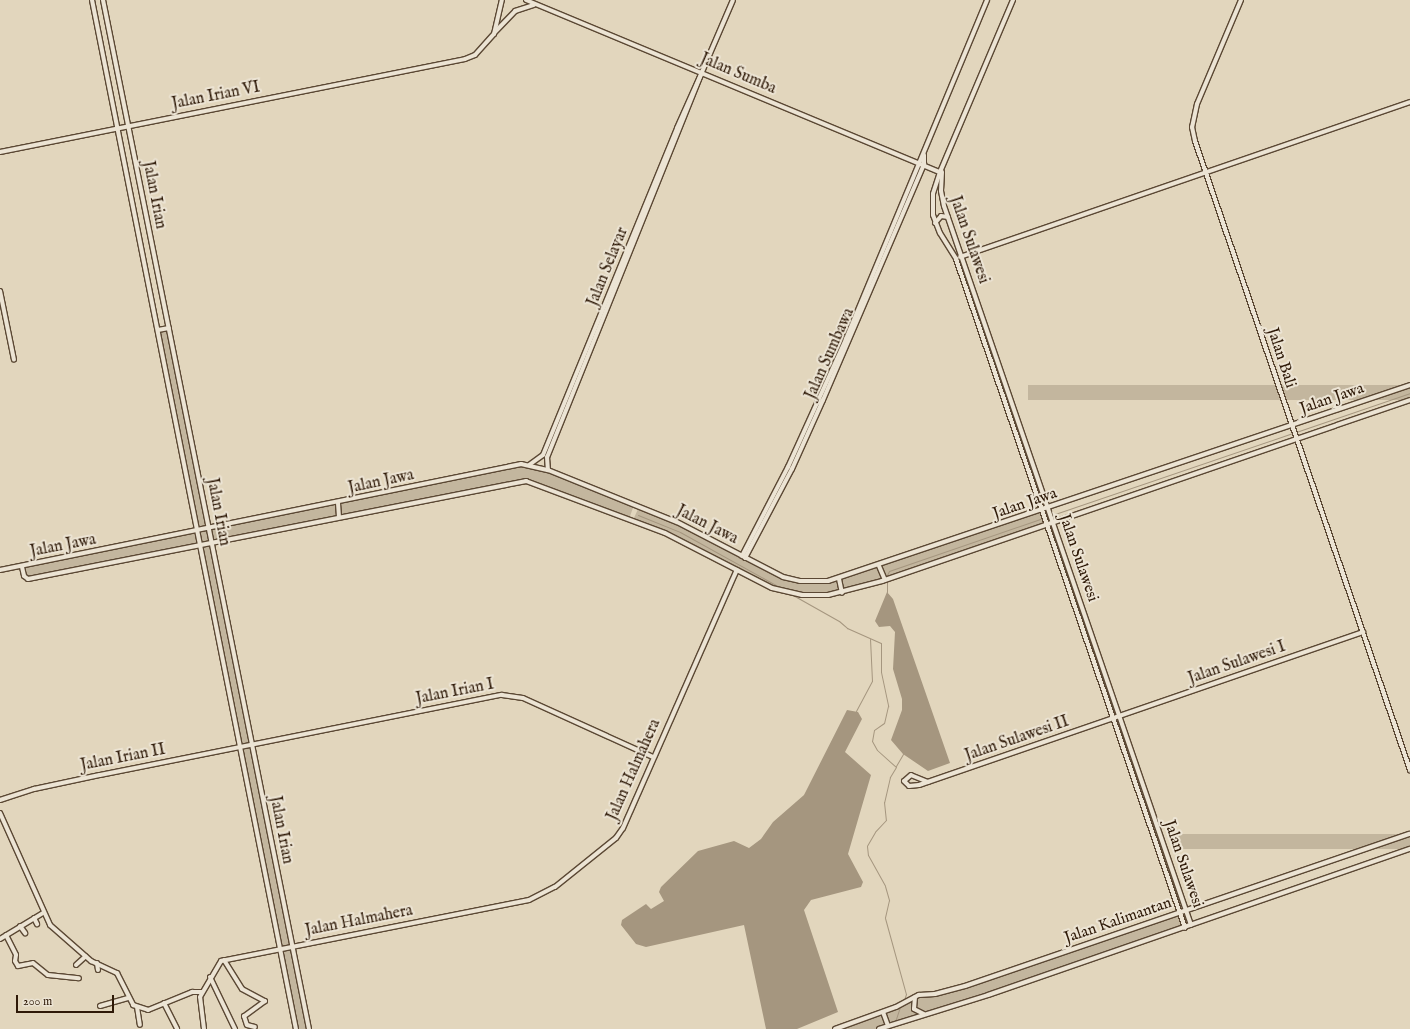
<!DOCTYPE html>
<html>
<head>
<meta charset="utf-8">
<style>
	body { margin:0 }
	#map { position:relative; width:1410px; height:1029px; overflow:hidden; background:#e2d6bd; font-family:"IM FELL English",serif }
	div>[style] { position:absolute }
	.green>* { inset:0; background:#c3b69e; transform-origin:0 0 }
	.water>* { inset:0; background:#a5967f }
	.stream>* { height:1px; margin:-0.5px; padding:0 0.5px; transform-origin:0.5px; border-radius:0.5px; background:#a5967f }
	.roads { filter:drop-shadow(1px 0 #5b4834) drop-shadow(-1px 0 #5b4834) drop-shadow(0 1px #5b4834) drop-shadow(0 -1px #5b4834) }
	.minor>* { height:4px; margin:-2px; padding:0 2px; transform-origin:2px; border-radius:2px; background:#ece4d4 }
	span { translate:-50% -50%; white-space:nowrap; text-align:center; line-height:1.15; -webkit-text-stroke:4px #ece4d4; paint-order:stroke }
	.street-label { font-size:16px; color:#2e1907 }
	.scale { position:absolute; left:16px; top:995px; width:98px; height:18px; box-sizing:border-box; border:2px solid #2e1907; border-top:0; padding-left:5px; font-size:12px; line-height:14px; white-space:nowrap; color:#2e1907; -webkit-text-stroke:3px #ece4d4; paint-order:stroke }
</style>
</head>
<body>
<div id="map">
	<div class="green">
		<div style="clip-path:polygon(169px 328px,209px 529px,529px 465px,634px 505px,629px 519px,533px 482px,514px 481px,211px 542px,309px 1029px,296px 1029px,201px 544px,26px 578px,22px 567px,198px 531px,158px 330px)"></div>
		<div style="left:1410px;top:385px;width:15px;height:382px;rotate:90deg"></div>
		<div style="clip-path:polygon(639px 507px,696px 532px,791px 579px,839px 579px,1042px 511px,1047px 525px,885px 580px,816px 596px,772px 588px,665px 533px,633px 520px)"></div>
		<div style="left:1410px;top:834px;width:15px;height:237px;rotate:90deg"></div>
		<div style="clip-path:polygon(1179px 912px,1185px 928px,1117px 951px,879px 1029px,835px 1029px,896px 1007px,919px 995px,945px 992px)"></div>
	</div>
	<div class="water">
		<div style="clip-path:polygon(887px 592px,893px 599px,950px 763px,928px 771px,903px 754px,891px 740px,902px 710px,902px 699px,893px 669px,895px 632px,890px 626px,879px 627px,875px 621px)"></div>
		<div style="clip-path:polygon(847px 710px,858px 712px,862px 719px,845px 752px,871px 775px,848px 854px,863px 882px,861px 887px,811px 900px,804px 910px,838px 1012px,797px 1029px,766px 1029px,744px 925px,646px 947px,636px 944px,621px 925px,622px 920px,646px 904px,651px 909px,664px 901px,659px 892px,661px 887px,698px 851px,734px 841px,749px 848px,761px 839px,773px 822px,804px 795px)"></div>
	</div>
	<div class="stream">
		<div style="left:1296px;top:432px;width:120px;rotate:-18.9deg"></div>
		<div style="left:638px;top:515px;width:45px;rotate:22deg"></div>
		<div style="left:680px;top:532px;width:115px;rotate:29deg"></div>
		<div style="left:1052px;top:515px;width:255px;rotate:-18.8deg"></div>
		<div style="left:887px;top:575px;width:4px;rotate:-63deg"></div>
		<div style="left:889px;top:571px;width:163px;rotate:-19deg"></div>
		<div style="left:887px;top:582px;width:10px;rotate:90deg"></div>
		<div style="left:791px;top:594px;width:55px;rotate:29.4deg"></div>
		<div style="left:839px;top:621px;width:11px;rotate:41deg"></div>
		<div style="left:847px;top:628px;width:37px;rotate:24deg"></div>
		<div style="left:881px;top:643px;width:29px;rotate:90deg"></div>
		<div style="left:881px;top:672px;width:35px;rotate:78deg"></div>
		<div style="left:888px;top:706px;width:17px;rotate:103deg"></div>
		<div style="left:884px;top:723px;width:12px;rotate:145deg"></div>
		<div style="left:874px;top:730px;width:11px;rotate:100deg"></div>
		<div style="left:872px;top:741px;width:10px;rotate:61deg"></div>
		<div style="left:877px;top:750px;width:25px;rotate:42deg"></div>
		<div style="left:896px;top:767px;width:12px;rotate:121deg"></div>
		<div style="left:890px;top:777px;width:26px;rotate:103deg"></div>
		<div style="left:884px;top:802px;width:18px;rotate:84deg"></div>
		<div style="left:886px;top:820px;width:16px;rotate:133deg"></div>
		<div style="left:875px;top:832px;width:16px;rotate:120deg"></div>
		<div style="left:867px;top:846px;width:9px;rotate:84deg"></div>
		<div style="left:868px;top:855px;width:35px;rotate:61deg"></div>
		<div style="left:885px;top:886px;width:15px;rotate:74deg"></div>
		<div style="left:889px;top:900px;width:18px;rotate:103deg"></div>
		<div style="left:885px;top:918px;width:79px;rotate:74.6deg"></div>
		<div style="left:906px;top:994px;width:6px;rotate:108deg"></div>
		<div style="left:856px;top:711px;width:34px;rotate:-62deg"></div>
		<div style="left:872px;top:681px;width:42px;rotate:-92.7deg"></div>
		<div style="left:896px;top:766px;width:14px;rotate:-60deg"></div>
		<div style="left:895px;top:1022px;width:16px;rotate:-72deg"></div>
	</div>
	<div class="roads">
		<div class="minor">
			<div style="left:92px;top:0;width:1049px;rotate:78.79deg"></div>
			<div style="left:103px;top:0;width:1049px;rotate:78.68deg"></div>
			<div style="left:526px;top:0;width:448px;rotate:22.6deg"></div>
			<div style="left:1013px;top:0;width:187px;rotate:113deg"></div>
			<div style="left:940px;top:172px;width:23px;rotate:108deg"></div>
			<div style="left:933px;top:194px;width:21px;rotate:90deg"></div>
			<div style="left:933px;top:215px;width:19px;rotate:69deg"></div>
			<div style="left:940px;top:233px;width:31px;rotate:58deg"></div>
			<div style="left:956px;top:259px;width:707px;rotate:71.1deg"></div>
			<div style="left:1241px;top:0;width:113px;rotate:112.9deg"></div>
			<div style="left:1197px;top:104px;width:24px;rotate:102deg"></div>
			<div style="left:1192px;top:127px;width:14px;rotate:78deg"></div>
			<div style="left:1195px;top:141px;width:665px;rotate:71.13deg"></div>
			<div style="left:495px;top:32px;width:29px;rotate:-46deg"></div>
			<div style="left:515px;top:11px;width:20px;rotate:-18deg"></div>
			<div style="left:702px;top:72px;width:78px;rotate:-66.7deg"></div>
			<div style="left:0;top:152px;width:474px;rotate:-11.3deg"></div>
			<div style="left:465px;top:59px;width:11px;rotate:-22deg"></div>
			<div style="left:475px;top:55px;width:28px;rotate:-48deg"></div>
			<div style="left:494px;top:34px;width:35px;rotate:-77deg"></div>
			<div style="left:942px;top:172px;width:19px;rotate:93deg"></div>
			<div style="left:941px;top:191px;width:15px;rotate:79deg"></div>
			<div style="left:944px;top:206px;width:760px;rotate:71.04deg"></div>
			<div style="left:935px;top:223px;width:9px;rotate:-49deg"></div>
			<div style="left:941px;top:216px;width:7px;rotate:8deg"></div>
			<div style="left:960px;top:257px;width:476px;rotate:-19deg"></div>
			<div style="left:0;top:291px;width:70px;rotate:78.5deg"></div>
			<div style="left:158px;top:330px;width:11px;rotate:-10deg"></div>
			<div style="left:529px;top:465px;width:17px;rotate:-36deg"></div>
			<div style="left:543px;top:455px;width:353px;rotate:-67.7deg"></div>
			<div style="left:677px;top:128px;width:61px;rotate:-65.9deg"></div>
			<div style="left:702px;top:72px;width:415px;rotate:111.9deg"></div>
			<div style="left:547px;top:457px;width:13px;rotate:86deg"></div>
			<div style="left:338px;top:503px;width:13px;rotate:86deg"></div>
			<div style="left:742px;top:556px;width:100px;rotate:-62.7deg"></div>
			<div style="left:788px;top:467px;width:141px;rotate:-65.6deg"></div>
			<div style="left:846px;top:339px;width:367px;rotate:-67.4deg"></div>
			<div style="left:745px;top:558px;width:101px;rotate:-62.2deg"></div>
			<div style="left:792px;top:469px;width:76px;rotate:-65.8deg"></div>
			<div style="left:823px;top:400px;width:257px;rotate:-66.8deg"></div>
			<div style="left:924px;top:164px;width:9px;rotate:-90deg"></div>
			<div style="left:879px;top:566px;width:15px;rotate:67deg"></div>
			<div style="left:22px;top:567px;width:9px;rotate:77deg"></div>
			<div style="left:24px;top:576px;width:5px;rotate:37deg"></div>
			<div style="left:28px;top:579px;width:508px;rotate:-11.13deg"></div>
			<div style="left:526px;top:481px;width:148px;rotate:20.5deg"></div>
			<div style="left:665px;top:533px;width:120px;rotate:27.2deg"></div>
			<div style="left:772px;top:588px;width:31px;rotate:13deg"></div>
			<div style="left:802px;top:595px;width:26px"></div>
			<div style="left:828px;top:595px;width:56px;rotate:-14.5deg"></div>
			<div style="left:882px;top:581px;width:558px;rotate:-18.92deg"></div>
			<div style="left:0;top:570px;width:532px;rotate:-11.5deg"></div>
			<div style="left:521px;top:464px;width:28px;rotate:13deg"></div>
			<div style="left:548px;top:470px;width:139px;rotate:22deg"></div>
			<div style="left:677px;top:522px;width:119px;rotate:27.4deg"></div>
			<div style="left:783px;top:577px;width:17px;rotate:13deg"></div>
			<div style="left:800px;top:581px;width:28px"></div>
			<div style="left:828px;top:581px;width:614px;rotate:-18.61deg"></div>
			<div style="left:839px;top:579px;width:14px;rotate:78deg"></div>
			<div style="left:928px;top:782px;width:18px;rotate:-158deg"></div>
			<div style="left:911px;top:775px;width:9px;rotate:139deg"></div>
			<div style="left:904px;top:781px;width:7px;rotate:45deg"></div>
			<div style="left:909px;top:786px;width:10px;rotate:-6deg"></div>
			<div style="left:919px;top:785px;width:470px;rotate:-19deg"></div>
			<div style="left:0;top:800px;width:36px;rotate:-18deg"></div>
			<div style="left:34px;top:789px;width:67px;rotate:-12deg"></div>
			<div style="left:100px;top:775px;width:410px;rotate:-11.3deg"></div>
			<div style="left:502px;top:695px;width:21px;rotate:8deg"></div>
			<div style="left:523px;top:698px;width:143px;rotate:24.4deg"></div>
			<div style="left:0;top:813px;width:123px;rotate:65.9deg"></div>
			<div style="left:50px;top:925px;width:55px;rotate:41.3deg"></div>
			<div style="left:91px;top:961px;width:29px;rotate:25deg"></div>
			<div style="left:117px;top:973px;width:36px;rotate:63deg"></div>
			<div style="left:133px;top:1005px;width:16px;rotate:18deg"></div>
			<div style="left:148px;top:1010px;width:48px;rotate:-22.2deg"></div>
			<div style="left:192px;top:992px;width:10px"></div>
			<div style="left:34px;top:918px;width:7px;rotate:63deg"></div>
			<div style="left:20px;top:926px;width:9px;rotate:54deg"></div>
			<div style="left:6px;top:935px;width:22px;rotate:63deg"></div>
			<div style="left:16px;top:955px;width:6px;rotate:99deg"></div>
			<div style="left:15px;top:961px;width:6px;rotate:59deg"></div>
			<div style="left:18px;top:966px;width:15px;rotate:-11deg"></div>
			<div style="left:33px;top:963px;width:19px;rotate:39deg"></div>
			<div style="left:48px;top:975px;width:31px;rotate:6deg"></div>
			<div style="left:0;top:939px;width:50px;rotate:-31.2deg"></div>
			<div style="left:224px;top:960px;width:34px;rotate:58deg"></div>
			<div style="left:242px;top:989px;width:26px;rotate:28deg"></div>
			<div style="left:265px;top:1001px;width:26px;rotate:144deg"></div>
			<div style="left:244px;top:1016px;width:9px;rotate:72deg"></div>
			<div style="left:247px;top:1025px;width:8px;rotate:14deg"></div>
			<div style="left:97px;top:963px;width:7px;rotate:82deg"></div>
			<div style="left:76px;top:965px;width:13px;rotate:-42deg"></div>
			<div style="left:210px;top:977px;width:58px;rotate:64.3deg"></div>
			<div style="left:915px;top:997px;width:12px;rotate:95deg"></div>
			<div style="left:914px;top:1009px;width:11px;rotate:27deg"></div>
			<div style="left:164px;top:1003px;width:29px;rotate:63deg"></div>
			<div style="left:100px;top:1006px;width:29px;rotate:-16deg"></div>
			<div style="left:137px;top:1007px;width:18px;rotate:81deg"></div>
			<div style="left:883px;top:1012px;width:15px;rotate:70deg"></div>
			<div style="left:204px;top:1029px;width:32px;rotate:-97deg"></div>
			<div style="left:200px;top:997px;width:42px;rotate:-59.7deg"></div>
			<div style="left:221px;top:961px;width:314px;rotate:-11.2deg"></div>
			<div style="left:529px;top:900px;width:29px;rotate:-27deg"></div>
			<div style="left:555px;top:887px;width:78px;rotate:-38.8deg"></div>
			<div style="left:616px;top:838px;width:12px;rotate:-55deg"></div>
			<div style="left:623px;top:828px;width:282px;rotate:-66.2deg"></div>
			<div style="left:835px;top:1029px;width:65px;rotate:-19.8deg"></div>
			<div style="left:896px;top:1007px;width:26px;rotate:-28deg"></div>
			<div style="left:919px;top:995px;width:16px;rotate:-4deg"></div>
			<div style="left:935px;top:994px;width:31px;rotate:-15deg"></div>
			<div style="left:965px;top:986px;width:470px;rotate:-18.9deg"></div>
			<div style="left:879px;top:1029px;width:114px;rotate:-17.3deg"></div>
			<div style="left:988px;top:995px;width:447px;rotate:-19.1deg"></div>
		</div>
	</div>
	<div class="street-label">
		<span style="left:738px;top:74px;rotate:23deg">Jalan Sumba</span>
		<span style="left:216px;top:96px;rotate:-11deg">Jalan Irian VI</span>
		<span style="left:154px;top:195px;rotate:79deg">Jalan Irian</span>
		<span style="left:969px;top:240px;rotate:71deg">Jalan Sulawesi</span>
		<span style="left:608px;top:267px;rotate:-68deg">Jalan Selayar</span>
		<span style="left:830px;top:354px;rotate:-66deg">Jalan Sumbawa</span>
		<span style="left:1281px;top:358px;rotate:72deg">Jalan Bali</span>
		<span style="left:1332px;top:399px;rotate:-19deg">Jalan Jawa</span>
		<span style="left:381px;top:482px;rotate:-12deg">Jalan Jawa</span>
		<span style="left:1025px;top:504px;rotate:-19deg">Jalan Jawa</span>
		<span style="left:218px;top:512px;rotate:79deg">Jalan Irian</span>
		<span style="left:707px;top:525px;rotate:27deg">Jalan Jawa</span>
		<span style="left:63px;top:546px;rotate:-11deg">Jalan Jawa</span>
		<span style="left:1078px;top:558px;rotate:71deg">Jalan Sulawesi</span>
		<span style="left:1237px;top:663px;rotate:-19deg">Jalan Sulawesi I</span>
		<span style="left:455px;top:692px;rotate:-11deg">Jalan Irian I</span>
		<span style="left:1017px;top:739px;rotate:-19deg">Jalan Sulawesi II</span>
		<span style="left:123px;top:758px;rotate:-11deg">Jalan Irian II</span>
		<span style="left:634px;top:770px;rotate:-66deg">Jalan Halmahera</span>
		<span style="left:281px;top:830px;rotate:79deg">Jalan Irian</span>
		<span style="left:1183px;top:864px;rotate:71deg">Jalan Sulawesi</span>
		<span style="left:359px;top:921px;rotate:-11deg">Jalan Halmahera</span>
		<span style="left:1118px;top:921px;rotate:-19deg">Jalan Kalimantan</span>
	</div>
	<div class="scale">200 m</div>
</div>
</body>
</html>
